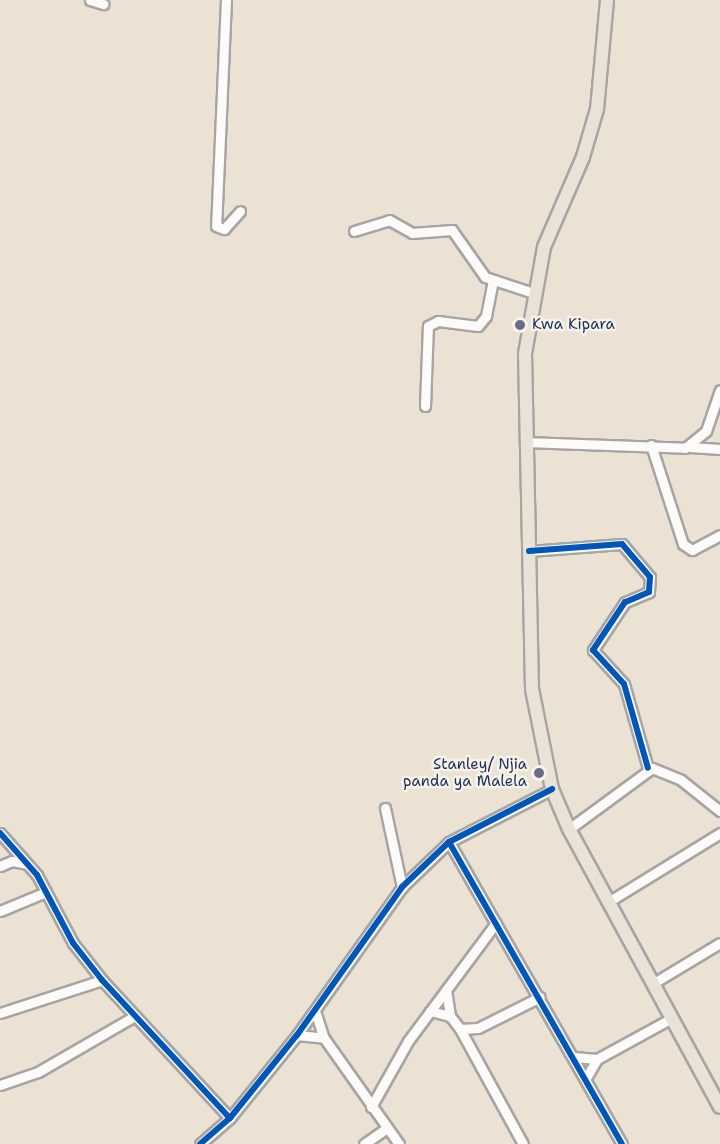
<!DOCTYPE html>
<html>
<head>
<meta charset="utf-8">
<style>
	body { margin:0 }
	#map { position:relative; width:720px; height:1144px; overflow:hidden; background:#ebe2d4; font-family:"Shantell Sans",sans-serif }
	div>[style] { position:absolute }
	.roads { filter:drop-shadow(2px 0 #a7a5a3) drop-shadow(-2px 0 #a7a5a3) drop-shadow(0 2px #a7a5a3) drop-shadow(0 -2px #a7a5a3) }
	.minor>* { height:9px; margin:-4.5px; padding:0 4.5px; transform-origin:4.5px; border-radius:4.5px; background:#fcfbf9 }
	.major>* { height:12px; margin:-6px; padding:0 6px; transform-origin:6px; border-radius:6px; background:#e9e2d6 }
	.cycleway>* { height:6px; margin:-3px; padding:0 3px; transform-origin:3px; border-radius:3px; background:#0057b8 }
	.dots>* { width:16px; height:16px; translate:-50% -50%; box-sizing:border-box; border:3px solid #f7f3e8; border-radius:50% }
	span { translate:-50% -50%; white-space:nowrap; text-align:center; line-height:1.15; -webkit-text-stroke:5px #f7f3e8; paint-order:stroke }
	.poi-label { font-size:15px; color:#1b2f5e }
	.left { translate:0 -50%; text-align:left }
	.right { translate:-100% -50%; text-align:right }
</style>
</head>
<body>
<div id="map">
	<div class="roads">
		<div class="minor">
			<div style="left:90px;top:0;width:14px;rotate:17deg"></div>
			<div style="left:226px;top:0;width:226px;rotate:92.5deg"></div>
			<div style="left:216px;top:226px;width:9px;rotate:21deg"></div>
			<div style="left:224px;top:229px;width:24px;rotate:-48deg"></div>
			<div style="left:354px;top:231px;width:37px;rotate:-17deg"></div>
			<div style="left:389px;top:220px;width:26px;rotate:29deg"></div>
			<div style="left:412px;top:233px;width:40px;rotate:-4.3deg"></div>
			<div style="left:452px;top:230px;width:57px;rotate:54.9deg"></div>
			<div style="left:485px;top:277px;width:51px;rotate:18.4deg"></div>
			<div style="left:425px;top:406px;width:80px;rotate:-87.9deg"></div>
			<div style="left:428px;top:326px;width:11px;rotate:-27deg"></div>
			<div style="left:438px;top:321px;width:40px;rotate:7.1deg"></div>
			<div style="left:478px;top:326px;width:13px;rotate:-51deg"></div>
			<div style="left:486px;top:316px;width:36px;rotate:-79deg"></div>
			<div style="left:525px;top:442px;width:160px;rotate:2.1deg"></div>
			<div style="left:685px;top:448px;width:27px;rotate:-39deg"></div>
			<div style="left:706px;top:431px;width:43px;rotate:-71.1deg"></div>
			<div style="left:651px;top:445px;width:104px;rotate:72.1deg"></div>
			<div style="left:683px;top:544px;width:11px;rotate:34deg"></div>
			<div style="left:692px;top:550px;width:32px;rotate:-28deg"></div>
			<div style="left:690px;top:447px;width:30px;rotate:4deg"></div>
			<div style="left:529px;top:551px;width:93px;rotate:-4.3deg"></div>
			<div style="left:622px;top:544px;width:43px;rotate:49.7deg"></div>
			<div style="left:650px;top:577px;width:15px;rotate:94deg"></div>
			<div style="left:649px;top:592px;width:26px;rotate:157deg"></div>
			<div style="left:625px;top:602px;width:58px;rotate:123.7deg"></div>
			<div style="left:593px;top:650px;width:46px;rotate:47.6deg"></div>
			<div style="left:624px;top:684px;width:87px;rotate:74.1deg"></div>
			<div style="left:385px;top:808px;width:81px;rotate:77.9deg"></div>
			<div style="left:569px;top:829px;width:103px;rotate:-36.3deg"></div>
			<div style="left:652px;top:768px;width:31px;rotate:22deg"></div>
			<div style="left:681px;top:780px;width:50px;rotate:38.5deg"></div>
			<div style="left:0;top:833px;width:56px;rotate:48.6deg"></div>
			<div style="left:37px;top:875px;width:77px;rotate:62.1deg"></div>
			<div style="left:73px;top:943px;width:47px;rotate:51.9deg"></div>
			<div style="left:102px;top:980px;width:188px;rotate:47.2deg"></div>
			<div style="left:449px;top:842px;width:348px;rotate:60.2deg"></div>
			<div style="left:0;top:866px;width:13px;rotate:-23deg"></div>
			<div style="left:12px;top:861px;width:15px;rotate:11deg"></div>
			<div style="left:608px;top:902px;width:132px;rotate:-31.6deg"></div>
			<div style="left:0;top:911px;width:50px;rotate:-22.4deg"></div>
			<div style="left:652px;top:984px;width:79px;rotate:-31.1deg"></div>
			<div style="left:446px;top:990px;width:26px;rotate:81deg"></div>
			<div style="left:315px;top:1011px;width:28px;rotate:72deg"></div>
			<div style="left:324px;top:1038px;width:130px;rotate:54.7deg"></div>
			<div style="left:430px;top:1011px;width:21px;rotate:14deg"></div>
			<div style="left:450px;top:1016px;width:16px;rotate:52deg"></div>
			<div style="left:460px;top:1029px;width:131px;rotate:61.3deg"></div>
			<div style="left:0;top:1013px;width:107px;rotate:-17.9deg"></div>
			<div style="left:460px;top:1029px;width:18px;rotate:-3deg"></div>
			<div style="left:478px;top:1028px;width:69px;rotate:-26.6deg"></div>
			<div style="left:297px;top:1035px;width:27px;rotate:6deg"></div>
			<div style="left:574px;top:1057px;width:23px;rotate:5deg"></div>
			<div style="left:597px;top:1059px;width:83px;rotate:-28.7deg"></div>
			<div style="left:586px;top:1078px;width:22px;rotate:-60deg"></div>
			<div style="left:0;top:1085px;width:40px;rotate:-18.9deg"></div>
			<div style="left:38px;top:1072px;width:110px;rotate:-30.1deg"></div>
			<div style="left:371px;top:1107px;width:76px;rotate:-60.7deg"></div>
			<div style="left:408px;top:1041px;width:147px;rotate:-53.3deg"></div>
			<div style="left:200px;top:1144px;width:40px;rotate:-41deg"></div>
			<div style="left:230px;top:1118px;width:107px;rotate:-51.1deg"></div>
			<div style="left:297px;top:1035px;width:181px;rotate:-54.6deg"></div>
			<div style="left:402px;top:887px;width:65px;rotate:-43.8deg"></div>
			<div style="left:449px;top:842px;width:116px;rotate:-27.2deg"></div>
			<div style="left:364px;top:1144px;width:28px;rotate:-35deg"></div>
		</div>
		<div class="major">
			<div style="left:607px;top:0;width:109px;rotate:95.2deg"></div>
			<div style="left:597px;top:109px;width:50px;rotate:106.3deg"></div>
			<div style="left:583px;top:157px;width:98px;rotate:113.4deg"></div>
			<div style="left:544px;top:247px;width:109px;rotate:100.1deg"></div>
			<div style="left:525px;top:354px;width:335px;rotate:88.8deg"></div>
			<div style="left:532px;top:689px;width:102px;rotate:78.7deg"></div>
			<div style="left:552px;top:789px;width:43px;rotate:67deg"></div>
			<div style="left:569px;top:829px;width:316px;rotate:61.5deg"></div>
		</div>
	</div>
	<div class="cycleway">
		<div style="left:529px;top:551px;width:93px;rotate:-4.3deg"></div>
		<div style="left:622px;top:544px;width:43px;rotate:49.7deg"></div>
		<div style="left:650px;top:577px;width:15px;rotate:94deg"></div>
		<div style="left:649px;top:592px;width:26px;rotate:157deg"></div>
		<div style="left:625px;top:602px;width:58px;rotate:123.7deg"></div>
		<div style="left:593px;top:650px;width:46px;rotate:47.6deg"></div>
		<div style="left:624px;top:684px;width:87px;rotate:74.1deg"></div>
		<div style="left:0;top:833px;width:56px;rotate:48.6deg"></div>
		<div style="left:37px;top:875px;width:77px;rotate:62.1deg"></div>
		<div style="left:73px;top:943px;width:47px;rotate:51.9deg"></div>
		<div style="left:102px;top:980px;width:188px;rotate:47.2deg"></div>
		<div style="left:449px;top:842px;width:348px;rotate:60.2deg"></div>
		<div style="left:200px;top:1144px;width:40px;rotate:-41deg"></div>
		<div style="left:230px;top:1118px;width:107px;rotate:-51.1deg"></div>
		<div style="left:297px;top:1035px;width:181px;rotate:-54.6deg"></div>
		<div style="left:402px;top:887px;width:65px;rotate:-43.8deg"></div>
		<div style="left:449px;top:842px;width:116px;rotate:-27.2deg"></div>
	</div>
	<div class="dots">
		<div style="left:520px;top:325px;background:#646e87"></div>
		<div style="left:539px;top:773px;background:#646e87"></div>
	</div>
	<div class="poi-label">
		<span class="left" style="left:532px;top:325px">Kwa Kipara</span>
		<span class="right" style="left:527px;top:773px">Stanley/ Njia<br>panda ya Malela</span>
	</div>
</div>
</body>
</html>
